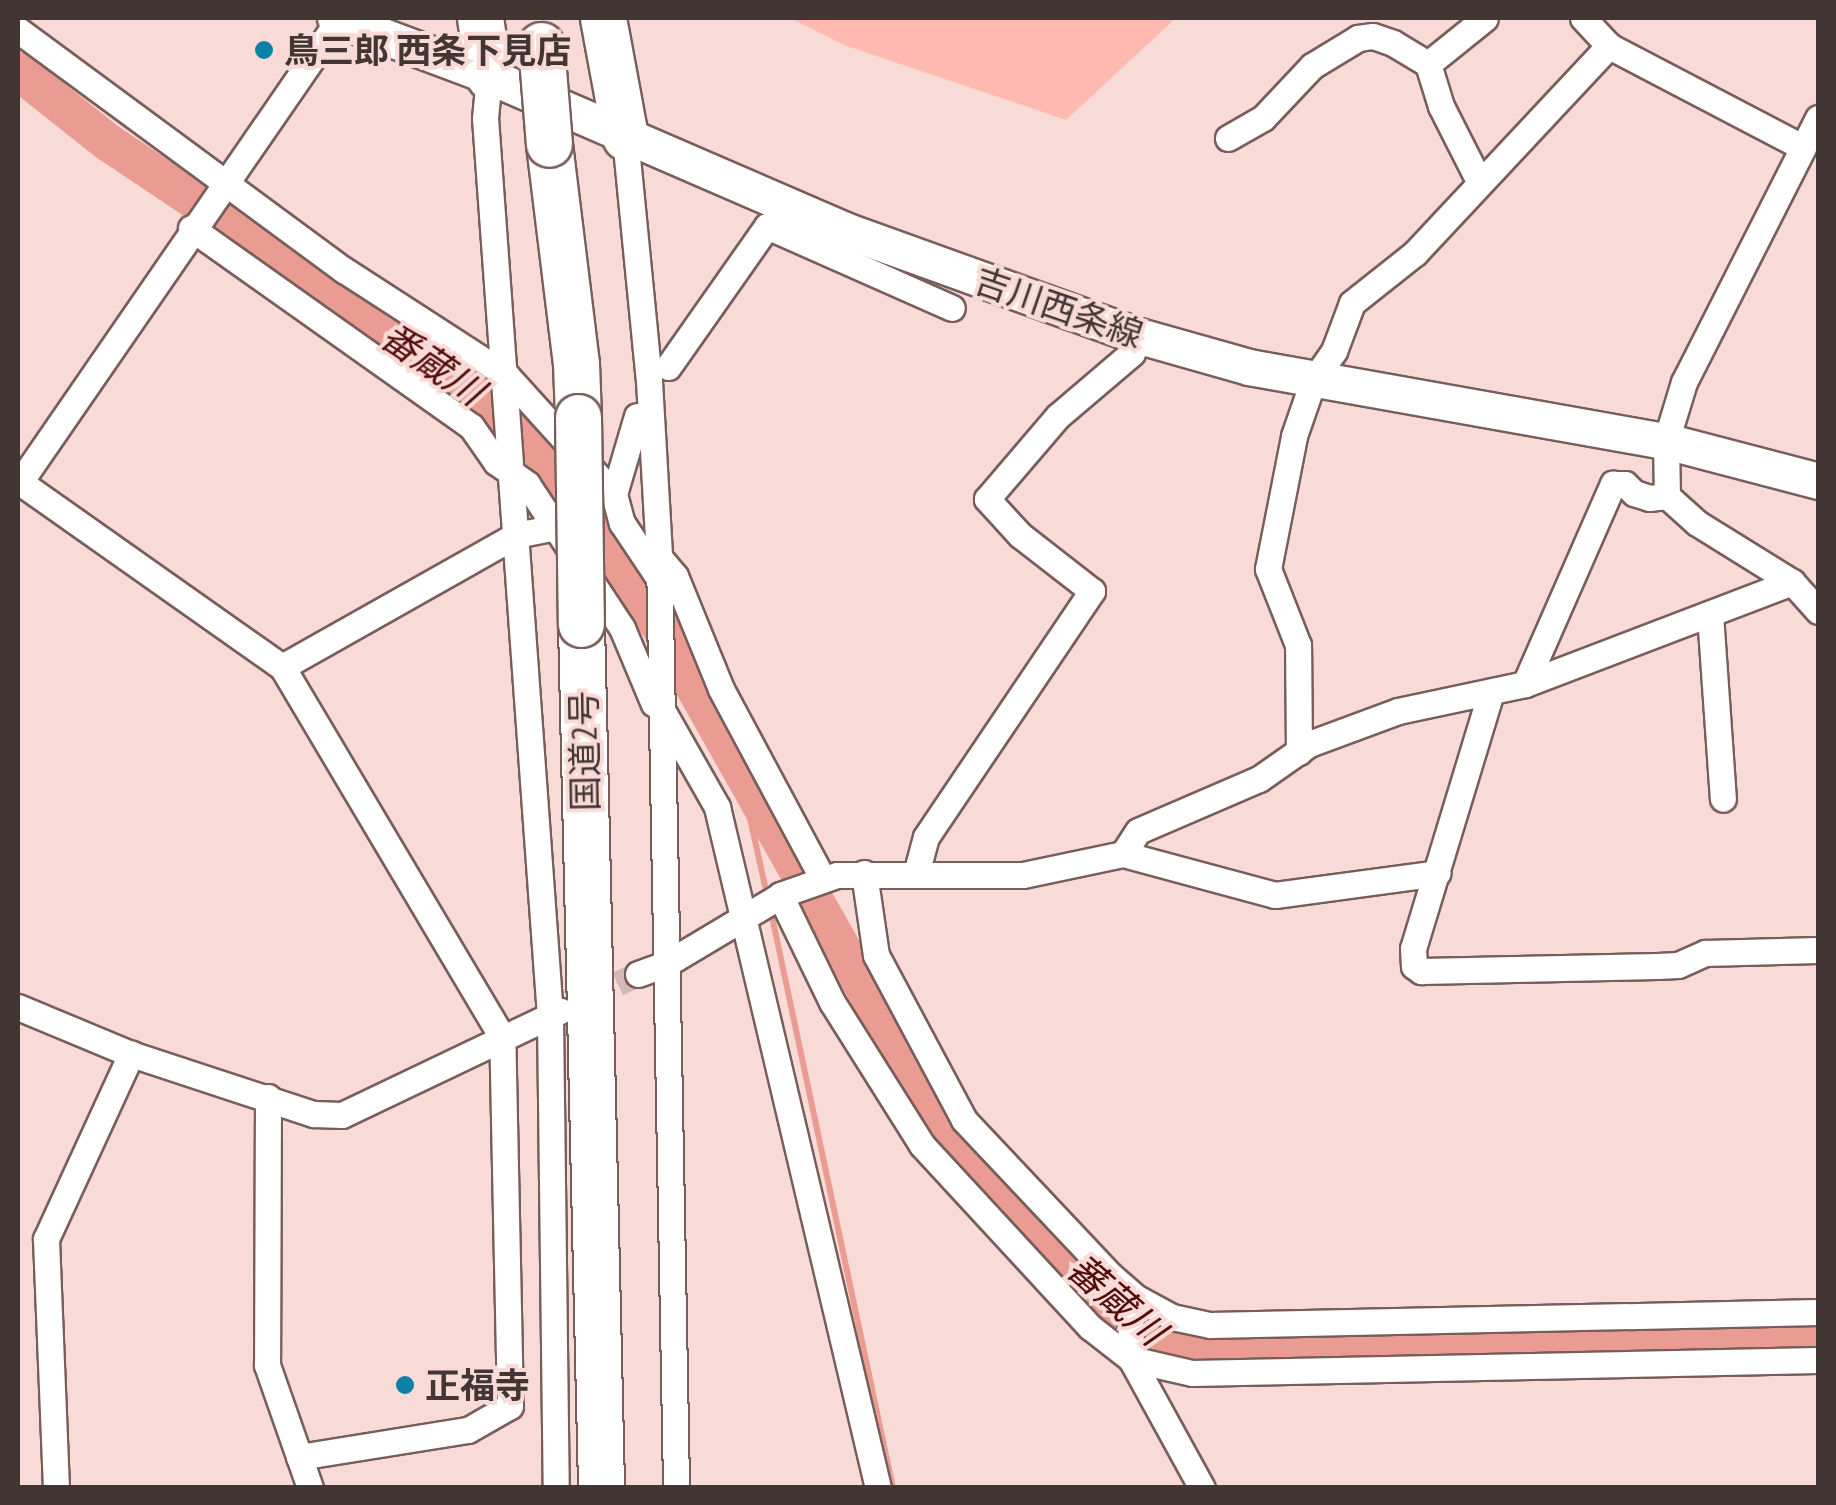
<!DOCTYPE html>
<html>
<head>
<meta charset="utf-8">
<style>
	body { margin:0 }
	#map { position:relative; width:1836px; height:1505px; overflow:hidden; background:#f8dad6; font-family:"PT Sans Narrow","Noto Sans JP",sans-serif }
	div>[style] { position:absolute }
	.green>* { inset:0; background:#febab1 }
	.stream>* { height:6px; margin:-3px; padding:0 3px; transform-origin:3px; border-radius:3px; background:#eb9c92 }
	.river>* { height:38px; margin:-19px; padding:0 19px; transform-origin:19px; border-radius:19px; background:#eb9c92 }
	.street-tunnel>* { height:25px; margin-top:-12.5px; transform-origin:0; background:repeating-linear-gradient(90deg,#d4b9b6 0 25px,transparent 0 37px) }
	.roads { filter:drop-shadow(2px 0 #785e5a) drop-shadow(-2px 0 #785e5a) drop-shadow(0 2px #785e5a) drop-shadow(0 -2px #785e5a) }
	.street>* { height:25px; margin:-12.5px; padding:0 12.5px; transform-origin:12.5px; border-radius:12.5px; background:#fff }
	.secondary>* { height:35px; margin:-17.5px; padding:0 17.5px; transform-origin:17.5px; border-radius:17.5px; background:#fff }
	.highway>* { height:45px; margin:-22.5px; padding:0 22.5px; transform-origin:22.5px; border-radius:22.5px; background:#fff }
	.bridges { filter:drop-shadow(2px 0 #785e5a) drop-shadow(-2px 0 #785e5a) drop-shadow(0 2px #785e5a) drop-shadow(0 -2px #785e5a) }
	.highway-bridge>* { height:45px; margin:-22.5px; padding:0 22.5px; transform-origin:22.5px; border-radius:22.5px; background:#fff }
	.dots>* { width:28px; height:28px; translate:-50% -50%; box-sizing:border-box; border:5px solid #f8dad6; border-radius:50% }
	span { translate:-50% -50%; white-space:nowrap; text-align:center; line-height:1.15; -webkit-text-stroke:8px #f8dad6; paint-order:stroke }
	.poi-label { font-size:35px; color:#423635; font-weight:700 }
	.left { translate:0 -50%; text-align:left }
	.street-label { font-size:35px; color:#423635 }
	.water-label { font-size:38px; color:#520c0a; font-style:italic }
	.frame { position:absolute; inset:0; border:20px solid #423635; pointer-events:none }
</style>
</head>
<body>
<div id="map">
	<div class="green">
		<div style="clip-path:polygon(790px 18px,1176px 18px,1066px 120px,844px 45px)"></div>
	</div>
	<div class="stream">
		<div style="left:738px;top:764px;width:134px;rotate:77.5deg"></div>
		<div style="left:770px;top:907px;width:594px;rotate:78.05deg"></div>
	</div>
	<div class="river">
		<div style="left:18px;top:71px;width:116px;rotate:38.4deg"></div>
		<div style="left:109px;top:143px;width:408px;rotate:33.8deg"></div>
		<div style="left:448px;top:370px;width:59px;rotate:36.7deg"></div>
		<div style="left:495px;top:405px;width:72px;rotate:47.8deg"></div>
		<div style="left:543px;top:458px;width:207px;rotate:55.2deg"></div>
		<div style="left:661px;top:628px;width:553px;rotate:60.56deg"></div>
		<div style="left:933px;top:1110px;width:39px;rotate:54deg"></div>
		<div style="left:956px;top:1142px;width:215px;rotate:46.5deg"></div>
		<div style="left:1104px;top:1298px;width:62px;rotate:40.4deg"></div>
		<div style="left:1151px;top:1338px;width:40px;rotate:25deg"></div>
		<div style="left:1187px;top:1355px;width:144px;rotate:-3.6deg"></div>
		<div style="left:1331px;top:1346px;width:487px;rotate:-0.8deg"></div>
	</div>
	<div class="street-tunnel">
		<div style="left:584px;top:999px;width:60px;rotate:-24.8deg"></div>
	</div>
	<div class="roads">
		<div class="street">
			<div style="left:1583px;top:18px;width:38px;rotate:47deg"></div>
			<div style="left:1609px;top:46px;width:218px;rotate:27.6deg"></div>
			<div style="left:18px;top:30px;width:405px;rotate:36.4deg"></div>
			<div style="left:344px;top:270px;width:193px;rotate:32.9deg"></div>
			<div style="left:506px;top:375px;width:161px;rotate:47.8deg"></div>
			<div style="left:489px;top:76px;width:42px;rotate:95.4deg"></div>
			<div style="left:485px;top:118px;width:901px;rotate:85.86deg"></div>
			<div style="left:550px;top:1017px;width:471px;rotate:89.3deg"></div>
			<div style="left:1818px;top:118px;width:296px;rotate:116.9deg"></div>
			<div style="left:1684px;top:382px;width:62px;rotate:107deg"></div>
			<div style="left:1666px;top:441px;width:55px;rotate:89deg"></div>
			<div style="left:1667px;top:496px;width:40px;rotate:42deg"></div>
			<div style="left:1697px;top:523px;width:112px;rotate:31.8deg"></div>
			<div style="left:1792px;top:582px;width:39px;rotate:48deg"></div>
			<div style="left:625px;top:137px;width:245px;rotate:84.4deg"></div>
			<div style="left:649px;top:381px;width:176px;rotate:86.7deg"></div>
			<div style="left:659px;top:557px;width:931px;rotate:88.95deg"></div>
			<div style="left:1228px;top:138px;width:40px;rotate:-29.7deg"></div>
			<div style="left:1263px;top:118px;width:71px;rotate:-46.7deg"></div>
			<div style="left:1312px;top:66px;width:54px;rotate:-31.3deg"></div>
			<div style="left:1358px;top:38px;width:15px;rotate:-8deg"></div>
			<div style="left:1373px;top:36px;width:21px;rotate:19deg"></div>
			<div style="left:1393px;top:43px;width:41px;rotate:31deg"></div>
			<div style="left:1479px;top:181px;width:84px;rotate:-116.9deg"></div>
			<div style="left:1441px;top:106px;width:44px;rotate:-107.2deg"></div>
			<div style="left:1428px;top:64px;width:73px;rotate:-38.9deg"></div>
			<div style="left:191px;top:228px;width:343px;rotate:35.3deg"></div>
			<div style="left:471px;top:426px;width:44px;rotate:55.2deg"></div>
			<div style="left:496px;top:462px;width:38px;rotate:35deg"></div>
			<div style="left:527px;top:484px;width:173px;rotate:56.6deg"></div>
			<div style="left:622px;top:628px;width:82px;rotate:67.2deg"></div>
			<div style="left:668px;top:367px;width:172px;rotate:-54.9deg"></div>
			<div style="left:767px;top:226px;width:202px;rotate:23.9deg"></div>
			<div style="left:637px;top:416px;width:81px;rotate:106.4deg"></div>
			<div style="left:614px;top:494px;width:30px;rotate:75deg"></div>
			<div style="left:622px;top:523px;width:65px;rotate:56.3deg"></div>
			<div style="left:659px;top:557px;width:25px;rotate:50deg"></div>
			<div style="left:675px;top:576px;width:122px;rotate:67.8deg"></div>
			<div style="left:721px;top:689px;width:216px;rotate:61.8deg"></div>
			<div style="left:1710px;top:614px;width:185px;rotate:86deg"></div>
			<div style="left:282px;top:667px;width:269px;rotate:-29.4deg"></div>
			<div style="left:516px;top:535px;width:41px;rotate:-11.3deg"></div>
			<div style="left:556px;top:527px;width:15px;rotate:-37deg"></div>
			<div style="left:1525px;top:684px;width:219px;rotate:-66.3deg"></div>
			<div style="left:1613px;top:484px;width:12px"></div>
			<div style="left:1625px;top:484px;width:13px;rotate:45deg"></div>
			<div style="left:1634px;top:493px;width:16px;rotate:18deg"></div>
			<div style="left:1649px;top:498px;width:18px;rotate:-6deg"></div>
			<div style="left:1491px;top:692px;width:268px;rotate:106.9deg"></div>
			<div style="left:1413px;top:948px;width:18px;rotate:87deg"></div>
			<div style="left:1414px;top:966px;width:9px;rotate:36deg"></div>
			<div style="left:1421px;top:971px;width:236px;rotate:-1.2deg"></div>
			<div style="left:1657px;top:966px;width:21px;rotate:-3deg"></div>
			<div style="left:1678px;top:965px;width:30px;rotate:-24deg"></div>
			<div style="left:1705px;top:953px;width:113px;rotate:-1.5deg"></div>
			<div style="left:662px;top:710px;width:112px;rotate:60.4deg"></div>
			<div style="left:717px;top:807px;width:700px;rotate:76.7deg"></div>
			<div style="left:1299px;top:752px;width:107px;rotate:-90.5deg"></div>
			<div style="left:1298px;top:645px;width:82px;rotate:-111.5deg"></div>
			<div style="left:1268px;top:569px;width:136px;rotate:-78.9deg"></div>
			<div style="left:1294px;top:436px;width:58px;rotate:-70.9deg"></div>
			<div style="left:1313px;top:381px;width:37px;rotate:-55deg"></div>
			<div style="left:1334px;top:351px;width:51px;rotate:-69.4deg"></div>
			<div style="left:1352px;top:303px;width:80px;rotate:-38.4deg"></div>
			<div style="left:1415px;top:253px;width:284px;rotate:-46.9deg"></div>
			<div style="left:1123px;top:854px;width:157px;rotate:15.1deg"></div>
			<div style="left:1275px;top:895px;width:164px;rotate:-7.7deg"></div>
			<div style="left:864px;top:873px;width:83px;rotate:81.7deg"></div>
			<div style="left:876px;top:955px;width:187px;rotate:61.9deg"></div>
			<div style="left:964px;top:1120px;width:213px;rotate:46.7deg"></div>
			<div style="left:1110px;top:1275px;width:33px;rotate:41deg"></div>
			<div style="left:1135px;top:1297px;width:42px;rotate:28.4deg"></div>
			<div style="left:1172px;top:1317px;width:39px;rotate:12deg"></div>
			<div style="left:1210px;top:1325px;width:608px;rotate:-1.22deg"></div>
			<div style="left:916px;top:874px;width:38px;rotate:-75deg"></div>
			<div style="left:926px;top:837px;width:297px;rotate:-56deg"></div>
			<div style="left:1092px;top:591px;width:91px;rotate:-142.1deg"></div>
			<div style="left:1020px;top:535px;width:49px;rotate:-132.5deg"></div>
			<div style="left:987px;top:499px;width:109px;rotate:-49.5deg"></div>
			<div style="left:1058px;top:416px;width:97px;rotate:-40.4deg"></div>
			<div style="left:1132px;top:353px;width:18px;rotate:-77deg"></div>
			<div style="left:780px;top:895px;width:119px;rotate:64.1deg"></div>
			<div style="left:832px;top:1002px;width:169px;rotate:57.8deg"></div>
			<div style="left:922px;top:1145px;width:248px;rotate:47.3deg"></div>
			<div style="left:1090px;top:1327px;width:52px;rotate:38deg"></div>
			<div style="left:1131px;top:1359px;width:63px;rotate:12.9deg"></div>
			<div style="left:1192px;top:1373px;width:626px;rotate:-1.19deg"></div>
			<div style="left:638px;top:974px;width:30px;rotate:-20deg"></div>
			<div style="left:666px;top:964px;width:136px;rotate:-30.9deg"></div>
			<div style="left:783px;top:894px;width:57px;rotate:-19.4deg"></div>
			<div style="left:837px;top:875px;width:186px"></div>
			<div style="left:1023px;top:875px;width:102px;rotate:-11.9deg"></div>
			<div style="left:1123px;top:854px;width:27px;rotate:-57deg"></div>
			<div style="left:1138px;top:831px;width:132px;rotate:-23.3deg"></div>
			<div style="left:1259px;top:779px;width:61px;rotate:-35deg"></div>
			<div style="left:1309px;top:744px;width:95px;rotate:-20.3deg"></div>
			<div style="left:1398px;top:711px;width:130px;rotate:-12deg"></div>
			<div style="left:1525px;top:684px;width:286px;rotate:-20.9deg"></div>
			<div style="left:18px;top:1007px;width:122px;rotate:22.6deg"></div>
			<div style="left:131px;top:1054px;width:193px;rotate:18.2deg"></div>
			<div style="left:314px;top:1114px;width:28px;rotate:2deg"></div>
			<div style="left:342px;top:1115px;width:242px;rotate:-25.5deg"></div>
			<div style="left:268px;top:1097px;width:268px;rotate:90.2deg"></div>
			<div style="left:267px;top:1365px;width:130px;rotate:70.7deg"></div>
			<div style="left:1135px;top:1297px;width:9px;rotate:122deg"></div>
			<div style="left:1130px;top:1305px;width:54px;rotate:88.9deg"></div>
			<div style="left:1131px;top:1359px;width:147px;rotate:61.2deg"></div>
			<div style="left:299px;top:1457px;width:171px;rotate:-9.1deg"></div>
			<div style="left:468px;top:1430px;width:48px;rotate:-29.7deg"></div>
			<div style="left:510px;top:1406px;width:369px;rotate:-91.2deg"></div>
			<div style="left:502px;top:1037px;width:430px;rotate:-120.7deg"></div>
			<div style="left:282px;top:667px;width:321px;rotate:-144.8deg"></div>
			<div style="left:20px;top:482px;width:564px;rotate:-55.41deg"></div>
			<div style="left:56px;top:1488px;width:249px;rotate:-92.3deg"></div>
			<div style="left:46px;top:1239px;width:204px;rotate:-65.3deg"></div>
		</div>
		<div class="secondary">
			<div style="left:335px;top:18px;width:165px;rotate:20.6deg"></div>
			<div style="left:489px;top:76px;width:390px;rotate:23.4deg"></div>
			<div style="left:847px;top:231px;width:307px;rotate:19.8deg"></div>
			<div style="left:1136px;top:335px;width:117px;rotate:15.8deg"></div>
			<div style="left:1249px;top:367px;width:424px;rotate:10.1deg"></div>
			<div style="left:1666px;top:441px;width:157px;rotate:14.7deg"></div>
		</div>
		<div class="highway">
			<div style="left:480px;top:18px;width:59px;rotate:81.2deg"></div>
			<div style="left:603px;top:18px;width:121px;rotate:79.5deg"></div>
			<div style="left:549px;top:144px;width:221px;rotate:83deg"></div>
			<div style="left:576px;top:363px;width:54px;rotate:87.9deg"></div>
			<div style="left:581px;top:624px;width:864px;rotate:88.67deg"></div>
		</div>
	</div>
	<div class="bridges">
		<div class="highway-bridge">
			<div style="left:541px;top:45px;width:99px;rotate:85.4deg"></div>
			<div style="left:578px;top:417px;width:207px;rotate:89.2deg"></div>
		</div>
	</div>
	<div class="dots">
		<div style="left:264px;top:50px;background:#0b81a7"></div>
		<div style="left:405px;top:1385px;background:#0b81a7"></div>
	</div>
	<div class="poi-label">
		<span class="left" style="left:284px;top:50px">鳥三郎 西条下見店</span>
		<span class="left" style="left:425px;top:1385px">正福寺</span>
	</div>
	<div class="street-label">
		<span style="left:1059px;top:307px;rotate:19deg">吉川西条線</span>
		<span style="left:584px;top:751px;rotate:-91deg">国道2号</span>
	</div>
	<div class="water-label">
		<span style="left:433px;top:363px;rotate:34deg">番蔵川</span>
		<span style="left:1117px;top:1299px;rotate:41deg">蕃蔵川</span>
	</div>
	<div class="frame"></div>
</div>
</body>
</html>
